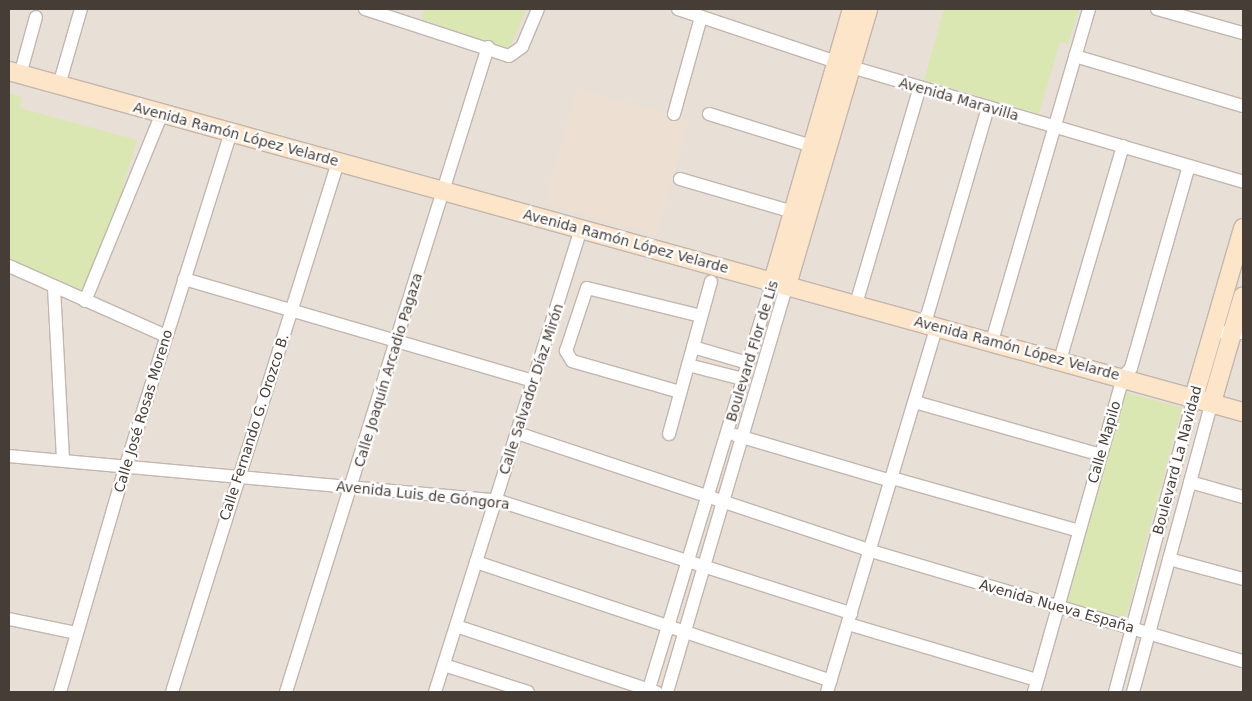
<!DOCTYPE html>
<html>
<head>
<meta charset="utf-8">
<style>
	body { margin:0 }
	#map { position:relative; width:1252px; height:701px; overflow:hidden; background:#f4eee9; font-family:"DejaVu Sans",sans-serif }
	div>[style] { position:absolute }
	.residential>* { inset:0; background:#e8dfd7; transform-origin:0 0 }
	.education>* { inset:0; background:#ede0d3; transform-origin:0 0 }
	.green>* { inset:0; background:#dbe7b3; transform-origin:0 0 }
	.roads { filter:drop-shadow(1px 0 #c2b6ae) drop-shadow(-1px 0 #c2b6ae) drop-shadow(0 1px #c2b6ae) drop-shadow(0 -1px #c2b6ae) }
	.street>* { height:12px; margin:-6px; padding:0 6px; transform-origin:6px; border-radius:6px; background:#fff }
	.secondary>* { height:18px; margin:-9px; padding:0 9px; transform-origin:9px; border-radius:9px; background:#fde5c9 }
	span { translate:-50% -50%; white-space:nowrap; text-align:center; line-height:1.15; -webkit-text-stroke:4.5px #fff; paint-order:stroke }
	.street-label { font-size:14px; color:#473d37 }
	.frame { position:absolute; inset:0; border:10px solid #473d37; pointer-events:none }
</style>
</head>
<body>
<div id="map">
	<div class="residential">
		<div style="left:9px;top:9px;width:1234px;height:683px"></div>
	</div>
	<div class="education">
		<div style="left:577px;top:88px;width:117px;height:120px;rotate:16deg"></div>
	</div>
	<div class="green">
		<div style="clip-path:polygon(424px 9px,526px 9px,509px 50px,422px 19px)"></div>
		<div style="clip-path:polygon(944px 9px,1079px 9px,1068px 44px,1060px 42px,1039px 114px,924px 80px)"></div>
		<div style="clip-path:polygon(9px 93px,22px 97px,20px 108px,137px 140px,123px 185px,125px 192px,80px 295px,9px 262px)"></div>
		<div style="left:1124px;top:392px;width:60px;height:218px;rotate:15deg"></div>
	</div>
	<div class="roads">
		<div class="street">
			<div style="left:365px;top:9px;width:151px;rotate:18.1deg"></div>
			<div style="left:509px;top:56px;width:16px;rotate:-35deg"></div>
			<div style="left:522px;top:47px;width:41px;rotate:-67.2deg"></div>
			<div style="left:678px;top:9px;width:182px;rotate:18.5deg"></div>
			<div style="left:851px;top:67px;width:409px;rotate:16.3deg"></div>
			<div style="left:1157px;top:9px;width:89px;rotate:15.6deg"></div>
			<div style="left:1075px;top:56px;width:175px;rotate:16.6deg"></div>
			<div style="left:20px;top:75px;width:60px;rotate:-74.6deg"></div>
			<div style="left:59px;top:85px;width:79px;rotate:-73.9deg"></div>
			<div style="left:674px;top:114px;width:101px;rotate:-74.4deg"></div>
			<div style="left:709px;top:114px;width:108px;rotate:17.3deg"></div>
			<div style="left:680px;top:179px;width:125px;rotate:16.3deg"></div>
			<div style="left:9px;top:266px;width:172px;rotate:24deg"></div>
			<div style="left:184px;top:279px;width:364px;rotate:16.3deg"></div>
			<div style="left:54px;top:287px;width:172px;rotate:87deg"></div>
			<div style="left:85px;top:301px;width:203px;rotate:-67.7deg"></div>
			<div style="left:856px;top:304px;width:226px;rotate:-73.6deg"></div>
			<div style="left:925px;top:323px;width:225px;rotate:-73.7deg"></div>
			<div style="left:1213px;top:332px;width:30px;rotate:2deg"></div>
			<div style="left:992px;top:341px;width:346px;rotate:-73.7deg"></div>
			<div style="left:693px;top:347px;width:57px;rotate:16.2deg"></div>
			<div style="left:1060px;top:360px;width:223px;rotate:-73.6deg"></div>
			<div style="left:688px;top:365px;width:57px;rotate:14.3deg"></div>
			<div style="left:680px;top:392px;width:112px;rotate:-164deg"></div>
			<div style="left:572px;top:361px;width:12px;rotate:-121deg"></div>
			<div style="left:566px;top:351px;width:66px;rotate:-71.6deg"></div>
			<div style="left:587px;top:288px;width:117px;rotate:13.8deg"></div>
			<div style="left:915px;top:402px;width:193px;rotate:15.9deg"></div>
			<div style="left:517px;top:433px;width:373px;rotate:18.4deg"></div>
			<div style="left:871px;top:551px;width:388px;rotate:16.5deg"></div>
			<div style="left:669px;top:434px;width:158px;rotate:-74.6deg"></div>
			<div style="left:735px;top:435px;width:163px;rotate:16.4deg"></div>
			<div style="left:9px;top:456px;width:489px;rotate:5.2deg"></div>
			<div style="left:496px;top:500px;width:373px;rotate:17.7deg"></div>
			<div style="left:892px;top:478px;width:194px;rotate:15.8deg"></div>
			<div style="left:1190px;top:482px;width:55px;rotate:15.8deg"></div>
			<div style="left:1169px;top:559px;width:77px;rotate:15.1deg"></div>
			<div style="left:476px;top:562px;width:374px;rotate:18.5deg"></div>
			<div style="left:9px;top:619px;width:68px;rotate:11.8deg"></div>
			<div style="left:848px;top:624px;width:197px;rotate:16.5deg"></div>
			<div style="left:456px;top:626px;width:211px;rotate:18.3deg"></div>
			<div style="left:444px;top:665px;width:88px;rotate:17.8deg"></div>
			<div style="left:60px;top:692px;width:236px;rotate:-73.8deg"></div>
			<div style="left:126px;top:465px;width:349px;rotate:-72.5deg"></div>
			<div style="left:172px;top:692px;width:555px;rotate:-72.61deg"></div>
			<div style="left:286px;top:692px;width:676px;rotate:-72.61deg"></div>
			<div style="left:435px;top:692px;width:486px;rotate:-72.5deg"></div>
			<div style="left:648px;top:692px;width:430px;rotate:-73.1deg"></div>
			<div style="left:667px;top:692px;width:424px;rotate:-73.6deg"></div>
			<div style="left:827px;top:692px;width:382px;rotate:-73.3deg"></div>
			<div style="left:1034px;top:692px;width:327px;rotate:-74.2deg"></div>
			<div style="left:1123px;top:377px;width:12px;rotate:-48deg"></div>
			<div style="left:1131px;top:368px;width:210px;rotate:-74deg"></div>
			<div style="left:1115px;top:692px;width:305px;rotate:-75deg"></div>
			<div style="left:1133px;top:692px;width:301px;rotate:-74.8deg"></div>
		</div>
		<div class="secondary">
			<div style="left:9px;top:71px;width:1280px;rotate:15.45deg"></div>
			<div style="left:773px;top:281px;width:283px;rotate:-73.8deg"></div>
			<div style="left:787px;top:285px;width:288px;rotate:-73.6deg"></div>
			<div style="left:1194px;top:397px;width:176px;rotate:-73.8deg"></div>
			<div style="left:1212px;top:402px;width:110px;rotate:-73.7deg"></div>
		</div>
	</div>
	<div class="street-label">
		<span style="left:959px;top:99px;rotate:16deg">Avenida Maravilla</span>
		<span style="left:236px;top:134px;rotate:15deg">Avenida Ramón López Velarde</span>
		<span style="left:626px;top:241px;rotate:15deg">Avenida Ramón López Velarde</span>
		<span style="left:1017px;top:348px;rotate:15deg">Avenida Ramón López Velarde</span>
		<span style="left:752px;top:351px;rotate:-73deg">Boulevard Flor de Lis</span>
		<span style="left:388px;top:370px;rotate:-73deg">Calle Joaquín Arcadio Pagaza</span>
		<span style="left:531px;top:389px;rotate:-72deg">Calle Salvador Díaz Mirón</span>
		<span style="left:143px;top:411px;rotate:-73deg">Calle José Rosas Moreno</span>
		<span style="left:254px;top:427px;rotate:-72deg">Calle Fernando G. Orozco B.</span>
		<span style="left:1104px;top:442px;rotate:-74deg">Calle Mapilo</span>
		<span style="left:1177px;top:460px;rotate:-75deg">Boulevard La Navidad</span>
		<span style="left:423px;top:495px;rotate:6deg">Avenida Luis de Góngora</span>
		<span style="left:1057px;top:606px;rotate:16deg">Avenida Nueva España</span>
	</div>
	<div class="frame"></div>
</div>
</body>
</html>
